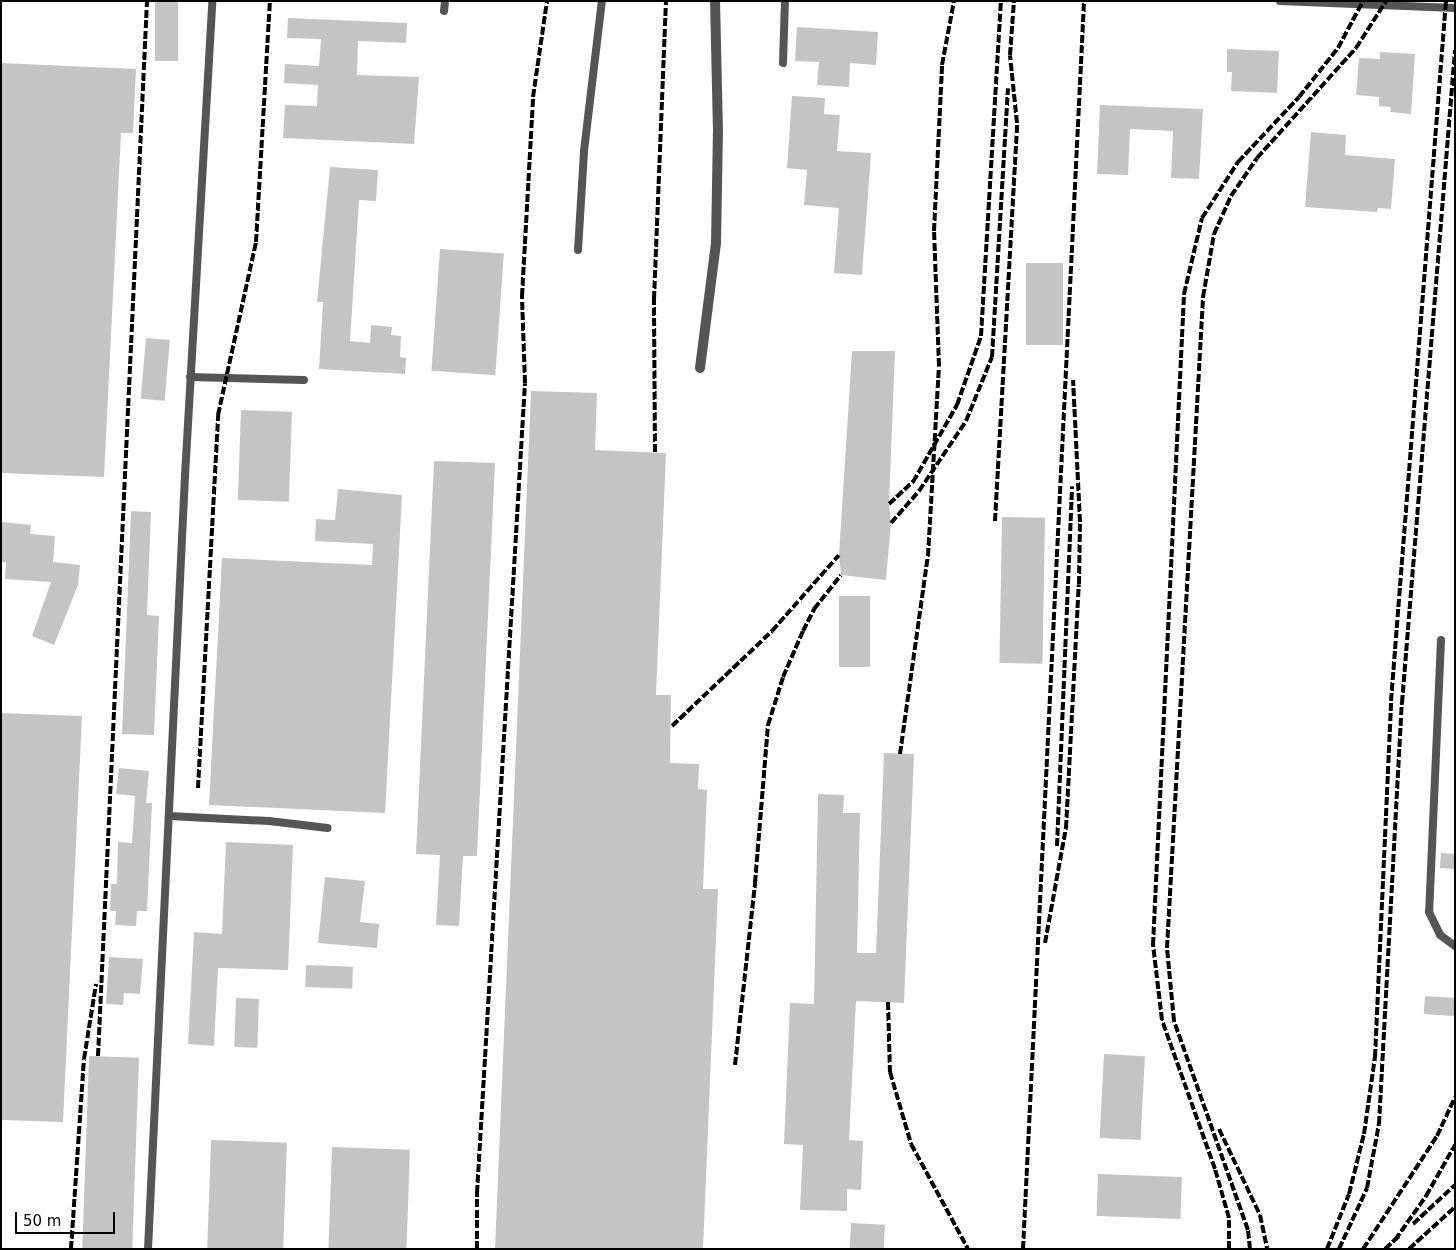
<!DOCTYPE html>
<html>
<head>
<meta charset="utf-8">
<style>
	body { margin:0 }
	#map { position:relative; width:1456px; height:1250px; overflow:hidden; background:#fff; font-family:"DejaVu Sans",sans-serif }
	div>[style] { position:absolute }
	.building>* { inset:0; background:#c4c4c4; transform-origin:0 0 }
	.service>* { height:8px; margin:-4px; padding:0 4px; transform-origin:4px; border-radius:4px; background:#555 }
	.minor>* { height:10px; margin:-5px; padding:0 5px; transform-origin:5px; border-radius:5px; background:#555 }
	.rail>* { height:4px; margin-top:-2px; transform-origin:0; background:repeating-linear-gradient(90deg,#000 0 8px,transparent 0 10.5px) }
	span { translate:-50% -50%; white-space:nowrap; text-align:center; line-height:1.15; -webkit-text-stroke:5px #fff; paint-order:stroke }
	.frame { position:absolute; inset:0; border:2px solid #000; pointer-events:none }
	.scale { position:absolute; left:15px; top:1212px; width:100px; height:22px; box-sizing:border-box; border:2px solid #000; border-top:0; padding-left:6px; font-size:15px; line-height:18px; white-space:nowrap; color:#000; -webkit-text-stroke:4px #fff; paint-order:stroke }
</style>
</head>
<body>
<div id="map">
	<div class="building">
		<div style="left:155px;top:1px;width:23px;height:60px"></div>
		<div style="clip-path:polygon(288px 18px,407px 23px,406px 43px,358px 41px,357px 75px,419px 77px,414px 144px,283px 138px,285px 105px,317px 106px,318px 85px,284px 83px,285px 64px,319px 66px,321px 39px,287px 38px)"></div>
		<div style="clip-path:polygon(797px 27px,878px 32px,876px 65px,850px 63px,849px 87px,817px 85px,819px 62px,795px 61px)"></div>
		<div style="clip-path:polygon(1227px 49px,1279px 51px,1277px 93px,1231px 91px,1232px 72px,1227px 72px)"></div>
		<div style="clip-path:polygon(1380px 52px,1415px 54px,1411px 114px,1390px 112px,1391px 107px,1379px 106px,1379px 97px,1356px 95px,1359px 58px,1380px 59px)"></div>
		<div style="clip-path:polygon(1px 63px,136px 69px,133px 133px,121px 133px,104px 477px,1px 473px)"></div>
		<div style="clip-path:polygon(792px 96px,825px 98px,824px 114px,840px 115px,837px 151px,871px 153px,862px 275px,834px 273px,839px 208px,804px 205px,807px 170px,787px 168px)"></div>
		<div style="clip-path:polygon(1100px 105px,1203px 109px,1199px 179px,1171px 178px,1173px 131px,1130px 129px,1128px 175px,1097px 174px)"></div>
		<div style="clip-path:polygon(1311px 132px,1346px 135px,1345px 155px,1395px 159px,1391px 209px,1378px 208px,1377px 212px,1305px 207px)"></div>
		<div style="clip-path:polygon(330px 167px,378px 170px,376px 201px,359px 200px,350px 341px,370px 343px,371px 325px,392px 327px,391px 335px,401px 336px,400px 357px,406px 358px,405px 374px,319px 369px,323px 302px,317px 302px)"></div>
		<div style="left:440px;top:249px;width:64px;height:122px;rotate:4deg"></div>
		<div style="left:1026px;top:263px;width:37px;height:82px"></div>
		<div style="left:146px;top:338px;width:24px;height:61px;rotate:5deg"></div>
		<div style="clip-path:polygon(852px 351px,895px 351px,889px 504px,891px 523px,886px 580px,841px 575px,839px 555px)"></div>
		<div style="clip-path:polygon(531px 391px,597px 393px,595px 450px,666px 453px,656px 695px,671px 695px,670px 763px,699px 764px,698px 789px,707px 790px,703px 889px,718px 889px,703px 1249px,495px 1249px)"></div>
		<div style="left:241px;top:410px;width:51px;height:90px;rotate:2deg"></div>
		<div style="clip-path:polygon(434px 461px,495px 463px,477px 856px,463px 856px,459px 926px,436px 925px,440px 855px,416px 854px)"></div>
		<div style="clip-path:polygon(338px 489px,402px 495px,385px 813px,209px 805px,222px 558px,372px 565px,373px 544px,315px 541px,316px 519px,335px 520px)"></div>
		<div style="clip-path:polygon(131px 511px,151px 512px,147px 615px,159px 616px,154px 735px,122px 734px)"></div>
		<div style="left:1002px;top:517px;width:43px;height:146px;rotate:1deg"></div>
		<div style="clip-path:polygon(1px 522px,31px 525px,30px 534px,55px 536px,53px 562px,80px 565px,78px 585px,54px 645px,32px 636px,51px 582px,5px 579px,6px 562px,1px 562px)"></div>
		<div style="left:839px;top:596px;width:31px;height:71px"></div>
		<div style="clip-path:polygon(1px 713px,82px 716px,63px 1122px,1px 1120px)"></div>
		<div style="clip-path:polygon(884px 753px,914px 754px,904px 1003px,856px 1001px,849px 1140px,863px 1141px,861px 1190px,847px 1189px,847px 1211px,800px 1210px,803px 1145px,784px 1144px,790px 1003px,814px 1004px,818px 794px,844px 795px,843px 813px,860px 813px,857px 953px,876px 953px)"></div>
		<div style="clip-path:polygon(119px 768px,149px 771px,146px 803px,152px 803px,147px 911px,137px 911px,136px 926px,115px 925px,116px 911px,110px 911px,111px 884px,117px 884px,118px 842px,132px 843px,135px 796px,116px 794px)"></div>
		<div style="clip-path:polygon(226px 842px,293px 845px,288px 970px,218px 968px,214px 1046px,188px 1044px,194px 932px,222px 934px)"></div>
		<div style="left:1441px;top:853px;width:14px;height:15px;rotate:4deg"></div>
		<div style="clip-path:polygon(325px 877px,365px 881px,360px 922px,379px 924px,377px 948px,318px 943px)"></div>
		<div style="clip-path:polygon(109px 957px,143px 959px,140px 994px,124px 993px,123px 1005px,106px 1004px)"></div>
		<div style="left:306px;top:965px;width:47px;height:22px;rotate:2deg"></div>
		<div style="left:1425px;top:996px;width:30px;height:18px;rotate:4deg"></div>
		<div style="left:236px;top:998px;width:23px;height:49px;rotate:2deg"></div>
		<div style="left:1104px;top:1054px;width:41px;height:84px;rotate:3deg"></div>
		<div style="left:89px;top:1056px;width:50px;height:193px;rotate:2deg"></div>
		<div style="left:211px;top:1140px;width:76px;height:109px;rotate:2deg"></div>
		<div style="left:332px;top:1147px;width:78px;height:102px;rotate:2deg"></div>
		<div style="left:1098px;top:1174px;width:84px;height:42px;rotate:2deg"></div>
		<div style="left:851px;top:1223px;width:34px;height:26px;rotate:3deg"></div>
	</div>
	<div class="service">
		<div style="left:1280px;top:1px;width:175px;rotate:2.3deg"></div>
		<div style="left:444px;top:11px;width:10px;rotate:-84deg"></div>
		<div style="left:783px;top:63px;width:62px;rotate:-88.2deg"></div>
		<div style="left:578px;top:250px;width:99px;rotate:-86.5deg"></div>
		<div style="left:584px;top:151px;width:151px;rotate:-83.2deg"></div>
		<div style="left:190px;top:377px;width:114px;rotate:1.5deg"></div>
		<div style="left:1441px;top:640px;width:272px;rotate:92.5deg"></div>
		<div style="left:1429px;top:912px;width:25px;rotate:64deg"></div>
		<div style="left:1440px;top:935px;width:19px;rotate:36deg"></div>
		<div style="left:169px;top:816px;width:100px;rotate:2.9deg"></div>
		<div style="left:269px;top:821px;width:59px;rotate:6.8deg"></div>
		<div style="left:148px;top:1249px;width:774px;rotate:-87.26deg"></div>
		<div style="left:185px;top:476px;width:476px;rotate:-86.7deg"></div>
	</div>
	<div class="minor">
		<div style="left:700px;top:368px;width:126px;rotate:-82.7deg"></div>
		<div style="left:716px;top:243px;width:111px;rotate:-89deg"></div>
		<div style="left:718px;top:132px;width:131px;rotate:-91.3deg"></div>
	</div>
	<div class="rail">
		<div style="left:655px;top:452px;width:153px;rotate:-90.4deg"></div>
		<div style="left:654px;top:299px;width:298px;rotate:-87.7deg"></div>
		<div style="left:889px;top:504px;width:33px;rotate:-43deg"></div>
		<div style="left:913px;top:482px;width:89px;rotate:-60.3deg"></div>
		<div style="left:957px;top:405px;width:73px;rotate:-70.8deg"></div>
		<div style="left:981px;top:336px;width:336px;rotate:-86.6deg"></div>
		<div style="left:995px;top:521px;width:399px;rotate:-86.8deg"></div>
		<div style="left:1017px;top:123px;width:68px;rotate:-95.9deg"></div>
		<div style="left:1010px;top:55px;width:54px;rotate:-85.8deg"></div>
		<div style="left:891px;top:523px;width:43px;rotate:-48.8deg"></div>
		<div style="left:919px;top:491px;width:84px;rotate:-56.1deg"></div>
		<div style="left:966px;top:421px;width:69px;rotate:-67.9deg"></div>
		<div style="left:992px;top:357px;width:269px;rotate:-86.6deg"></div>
		<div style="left:672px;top:726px;width:138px;rotate:-43.5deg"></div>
		<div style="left:772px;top:631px;width:101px;rotate:-48.6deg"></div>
		<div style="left:900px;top:754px;width:200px;rotate:-82deg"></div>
		<div style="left:928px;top:556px;width:190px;rotate:-86.7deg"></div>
		<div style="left:939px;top:366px;width:135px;rotate:-92.1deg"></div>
		<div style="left:934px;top:231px;width:166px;rotate:-87.2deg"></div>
		<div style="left:942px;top:65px;width:65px;rotate:-79.4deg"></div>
		<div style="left:198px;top:788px;width:374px;rotate:-86.9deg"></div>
		<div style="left:218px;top:415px;width:177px;rotate:-77.6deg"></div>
		<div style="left:256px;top:242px;width:241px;rotate:-86.7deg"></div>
		<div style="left:1057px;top:846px;width:360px;rotate:-87.6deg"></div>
		<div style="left:1045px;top:943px;width:117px;rotate:-79.7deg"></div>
		<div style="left:1066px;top:828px;width:244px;rotate:-87deg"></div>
		<div style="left:1079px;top:584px;width:62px;rotate:-89.1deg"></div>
		<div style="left:1080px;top:522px;width:142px;rotate:-92.8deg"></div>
		<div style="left:888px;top:1002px;width:70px;rotate:88.4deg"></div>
		<div style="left:890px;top:1072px;width:75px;rotate:73.7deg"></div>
		<div style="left:911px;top:1144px;width:119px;rotate:61.5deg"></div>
		<div style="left:98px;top:1056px;width:1056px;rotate:-87.34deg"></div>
		<div style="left:735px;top:1065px;width:183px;rotate:-83.7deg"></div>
		<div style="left:755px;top:883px;width:159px;rotate:-85.3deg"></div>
		<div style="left:768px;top:725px;width:50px;rotate:-72.6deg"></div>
		<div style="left:783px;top:677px;width:50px;rotate:-66.5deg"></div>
		<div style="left:803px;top:631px;width:25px;rotate:-63deg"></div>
		<div style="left:814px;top:609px;width:43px;rotate:-51.5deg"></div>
		<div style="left:1219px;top:1129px;width:95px;rotate:64.5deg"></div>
		<div style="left:1260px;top:1215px;width:35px;rotate:78deg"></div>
		<div style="left:1413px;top:1224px;width:57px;rotate:-42.9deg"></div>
		<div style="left:1395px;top:1240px;width:54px;rotate:-54.8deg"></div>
		<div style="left:1426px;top:1196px;width:59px;rotate:-60.4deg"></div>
		<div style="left:71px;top:1249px;width:190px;rotate:-86.1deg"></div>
		<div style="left:84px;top:1059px;width:76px;rotate:-80.9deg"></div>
		<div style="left:477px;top:1249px;width:56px;rotate:-90deg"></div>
		<div style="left:477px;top:1193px;width:811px;rotate:-86.61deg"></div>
		<div style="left:525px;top:383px;width:87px;rotate:-92deg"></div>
		<div style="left:522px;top:296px;width:199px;rotate:-86.8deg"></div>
		<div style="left:533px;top:97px;width:97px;rotate:-81.7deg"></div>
		<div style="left:1023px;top:1249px;width:1249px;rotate:-87.2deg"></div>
		<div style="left:1229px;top:1249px;width:31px;rotate:-90deg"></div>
		<div style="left:1229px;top:1218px;width:51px;rotate:-105.9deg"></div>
		<div style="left:1215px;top:1169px;width:158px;rotate:-109.6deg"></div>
		<div style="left:1162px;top:1020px;width:76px;rotate:-96.8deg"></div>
		<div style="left:1153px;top:945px;width:652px;rotate:-87.27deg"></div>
		<div style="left:1184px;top:294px;width:78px;rotate:-76.7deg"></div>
		<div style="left:1202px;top:218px;width:67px;rotate:-57.3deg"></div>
		<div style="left:1238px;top:162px;width:89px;rotate:-46.8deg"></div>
		<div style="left:1299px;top:97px;width:63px;rotate:-51.5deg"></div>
		<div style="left:1338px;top:48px;width:53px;rotate:-62deg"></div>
		<div style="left:1250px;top:1249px;width:19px;rotate:-96deg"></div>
		<div style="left:1248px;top:1230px;width:222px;rotate:-109.5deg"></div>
		<div style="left:1174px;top:1021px;width:73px;rotate:-95.5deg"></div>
		<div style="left:1167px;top:948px;width:652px;rotate:-86.83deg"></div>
		<div style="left:1203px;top:297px;width:64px;rotate:-80.1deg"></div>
		<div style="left:1214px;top:234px;width:42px;rotate:-65.9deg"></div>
		<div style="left:1231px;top:196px;width:46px;rotate:-55.6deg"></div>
		<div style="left:1257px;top:158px;width:148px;rotate:-48deg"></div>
		<div style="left:1356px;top:48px;width:56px;rotate:-57.4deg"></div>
		<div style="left:1327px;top:1249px;width:59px;rotate:-68.2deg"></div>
		<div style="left:1349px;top:1194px;width:62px;rotate:-76deg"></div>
		<div style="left:1364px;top:1134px;width:78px;rotate:-81.9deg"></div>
		<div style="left:1375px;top:1057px;width:356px;rotate:-87.4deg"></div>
		<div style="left:1391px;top:701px;width:702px;rotate:-85.51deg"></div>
		<div style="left:1339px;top:1249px;width:67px;rotate:-65.3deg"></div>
		<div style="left:1367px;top:1188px;width:65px;rotate:-79.4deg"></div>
		<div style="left:1379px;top:1124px;width:422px;rotate:-86.9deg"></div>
		<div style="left:1402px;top:703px;width:655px;rotate:-85.36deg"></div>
		<div style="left:1363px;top:1249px;width:135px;rotate:-56.8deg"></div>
		<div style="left:1437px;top:1136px;width:43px;rotate:-65.2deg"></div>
		<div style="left:1385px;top:1249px;width:21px;rotate:-43deg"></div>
		<div style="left:1409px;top:1249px;width:62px;rotate:-42.4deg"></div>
	</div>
	<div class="frame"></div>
	<div class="scale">50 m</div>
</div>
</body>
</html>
